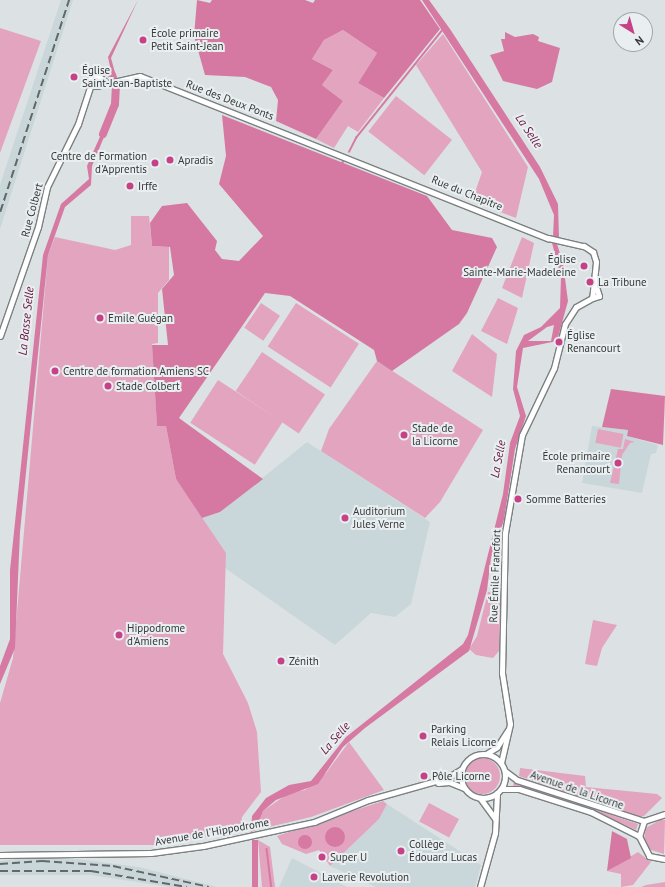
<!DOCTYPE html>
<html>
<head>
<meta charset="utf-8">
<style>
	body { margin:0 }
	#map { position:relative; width:665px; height:887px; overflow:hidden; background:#dce2e3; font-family:"PT Sans",sans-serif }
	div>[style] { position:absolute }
	.built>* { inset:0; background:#c9d7da }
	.green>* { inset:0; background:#e3a4bf; transform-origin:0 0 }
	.round { border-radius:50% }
	.forest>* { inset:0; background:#d579a3 }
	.water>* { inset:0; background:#d67aa4; transform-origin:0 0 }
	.stream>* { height:1.5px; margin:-0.75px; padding:0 0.75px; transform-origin:0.75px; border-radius:0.75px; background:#d67aa4 }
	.river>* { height:8px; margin:-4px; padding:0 4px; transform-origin:4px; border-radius:4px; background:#d67aa4 }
	.roads { filter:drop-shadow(1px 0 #7b8081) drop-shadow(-1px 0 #7b8081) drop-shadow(0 1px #7b8081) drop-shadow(0 -1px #7b8081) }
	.secondary>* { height:5px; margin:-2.5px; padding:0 2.5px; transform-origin:2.5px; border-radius:2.5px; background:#fff }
	.secondary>.ring { margin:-2.5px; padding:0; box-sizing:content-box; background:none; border:5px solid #fff; border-radius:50% }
	.rail>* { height:1.5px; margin-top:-0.75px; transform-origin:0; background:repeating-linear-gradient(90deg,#646768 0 8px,transparent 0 12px) }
	.dots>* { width:11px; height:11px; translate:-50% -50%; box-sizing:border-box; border:2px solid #e9eff0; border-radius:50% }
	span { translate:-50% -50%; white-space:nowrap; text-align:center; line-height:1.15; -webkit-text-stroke:4px #e9eff0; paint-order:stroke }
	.poi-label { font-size:11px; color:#363839 }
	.left { translate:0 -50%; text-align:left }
	.right { translate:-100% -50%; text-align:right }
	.street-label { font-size:11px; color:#363839 }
	.water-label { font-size:12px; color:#691744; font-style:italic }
	.north { position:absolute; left:613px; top:12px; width:40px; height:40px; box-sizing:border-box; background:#e9eff0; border:1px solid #a1a6a7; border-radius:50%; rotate:143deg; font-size:11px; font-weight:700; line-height:16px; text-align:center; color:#363839 }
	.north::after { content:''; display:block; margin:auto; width:14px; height:18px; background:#c64287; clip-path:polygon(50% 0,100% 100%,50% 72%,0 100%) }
</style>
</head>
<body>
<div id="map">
	<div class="built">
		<div style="clip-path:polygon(61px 0,73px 0,0 229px,0 185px)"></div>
		<div style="clip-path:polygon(592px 426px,628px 430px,627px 436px,658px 445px,656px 453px,651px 454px,642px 493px,582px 483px)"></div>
		<div style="clip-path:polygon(307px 442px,430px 522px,411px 604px,395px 617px,371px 613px,335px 645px,225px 568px,226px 553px,202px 518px,220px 512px)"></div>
		<div style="clip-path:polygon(387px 804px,481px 865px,475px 887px,376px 887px,330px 866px,379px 819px)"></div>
		<div style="clip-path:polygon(292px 858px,298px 861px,347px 887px,279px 887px)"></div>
		<div style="clip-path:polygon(16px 859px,77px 859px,139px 867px,217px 887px,170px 887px,90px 875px,0 875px,0 861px)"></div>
	</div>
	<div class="green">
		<div style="clip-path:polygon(0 28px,41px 41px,0 153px)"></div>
		<div style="clip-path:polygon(343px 30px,377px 53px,358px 83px,384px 98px,358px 132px,348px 126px,334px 148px,316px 139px,343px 101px,322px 85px,333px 70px,312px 59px,324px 40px)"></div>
		<div style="clip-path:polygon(443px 34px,528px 167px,516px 218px,472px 201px,482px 172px,416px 65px)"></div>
		<div style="left:396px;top:96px;width:71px;height:45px;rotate:38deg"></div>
		<div style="clip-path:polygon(131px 216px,149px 216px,152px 246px,169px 247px,169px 280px,158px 293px,158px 343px,152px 344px,157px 425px,166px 426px,176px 479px,226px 553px,223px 654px,248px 703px,257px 732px,261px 792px,242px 817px,240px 832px,157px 845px,0 845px,0 703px,13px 658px,48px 255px,55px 237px,115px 250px,131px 245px)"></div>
		<div style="clip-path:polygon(522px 237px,534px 243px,522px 298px,502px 288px)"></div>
		<div style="clip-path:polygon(498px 298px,518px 308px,507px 344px,481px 331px)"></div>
		<div style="left:261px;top:303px;width:23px;height:30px;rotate:34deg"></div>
		<div style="left:296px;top:303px;width:75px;height:52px;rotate:33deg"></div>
		<div style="clip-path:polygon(472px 334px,497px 354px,492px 397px,452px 371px)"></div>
		<div style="left:262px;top:352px;width:76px;height:47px;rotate:34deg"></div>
		<div style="clip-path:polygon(377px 361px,483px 430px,440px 502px,425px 518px,321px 451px,329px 429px)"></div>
		<div style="left:218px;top:380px;width:77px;height:51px;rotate:33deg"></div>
		<div style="left:598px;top:429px;width:26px;height:14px;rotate:11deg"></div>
		<div style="clip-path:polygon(625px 439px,635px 442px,630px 443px,622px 455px,619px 484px,610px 483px,618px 449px,623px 449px)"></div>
		<div style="clip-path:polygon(501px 591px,499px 651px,493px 658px,476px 655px,469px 649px,477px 636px,488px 592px)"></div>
		<div style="clip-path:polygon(593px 620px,617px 625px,602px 648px,597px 666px,585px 664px)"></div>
		<div style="clip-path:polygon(349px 742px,384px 790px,311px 817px,256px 830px,263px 811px,289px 793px,305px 790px,326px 773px)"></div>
		<div class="round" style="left:464px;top:758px;width:36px;height:36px"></div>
		<div style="clip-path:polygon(520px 768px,585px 776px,586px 787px,657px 794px,662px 798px,644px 816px,633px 817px,519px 776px)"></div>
		<div style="clip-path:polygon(514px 782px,638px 824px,636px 830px,591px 809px,513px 786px)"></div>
		<div style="clip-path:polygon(383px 801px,387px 804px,379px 819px,330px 866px,319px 850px,306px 854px,282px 844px,277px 836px)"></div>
		<div style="left:429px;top:803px;width:34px;height:21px;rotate:28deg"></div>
		<div style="clip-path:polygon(660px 820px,665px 820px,664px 854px,648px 849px,644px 839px,646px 828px)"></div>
		<div style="clip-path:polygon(258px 840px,270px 847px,275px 887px,262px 887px)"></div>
		<div style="clip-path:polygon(638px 852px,651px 862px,633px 885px,621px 887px,621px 874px,607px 871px)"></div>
		<div style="clip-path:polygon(665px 882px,665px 887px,641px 887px,646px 885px)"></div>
	</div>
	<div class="forest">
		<div style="clip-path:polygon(197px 0,210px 3px,212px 0,305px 0,313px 3px,315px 0,420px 0,440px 29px,384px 98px,358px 83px,377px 53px,343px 30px,324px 40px,312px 59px,333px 70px,322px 85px,343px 101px,316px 139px,276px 121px,278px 100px,271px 87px,245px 77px,205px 75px,194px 36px)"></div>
		<div style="clip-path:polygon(222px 115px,427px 196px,452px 230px,492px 238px,497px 247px,467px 313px,459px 324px,392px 371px,377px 361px,374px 350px,290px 296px,265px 293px,179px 418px,263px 479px,220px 512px,202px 518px,176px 479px,166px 426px,157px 426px,152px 345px,168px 345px,162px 289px,174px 275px,170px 247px,152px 246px,150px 223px,162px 206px,187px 203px,217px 241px,215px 250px,222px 259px,239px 261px,263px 236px,219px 184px,226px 156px)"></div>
		<div style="clip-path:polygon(611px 389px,665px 396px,663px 445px,627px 436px,628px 430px,602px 427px)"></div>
		<div style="clip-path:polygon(612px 831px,627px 839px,631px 858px,607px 871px)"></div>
	</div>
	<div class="water">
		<div style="clip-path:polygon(138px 0,111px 58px,117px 80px,113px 81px,108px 57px)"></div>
		<div style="clip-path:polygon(422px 0,429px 0,450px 29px,540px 167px,558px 204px,559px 238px,553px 237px,554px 215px,539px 179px)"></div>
		<div style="clip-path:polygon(505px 32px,515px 37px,533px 34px,539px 37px,538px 41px,560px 48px,552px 82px,537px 89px,503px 81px,490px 55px,504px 51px,501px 39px,505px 39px)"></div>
		<div style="clip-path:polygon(106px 123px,109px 125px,92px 166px,91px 185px,65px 207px,48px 255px,20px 532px,15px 648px,0 684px,0 666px,10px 639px,10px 570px,43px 255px,61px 204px,89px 179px,87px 166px)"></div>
		<div style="clip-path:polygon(evenodd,552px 243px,557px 244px,563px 263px,568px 301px,557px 341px,523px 348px,517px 387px,526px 416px,515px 449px,504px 520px,491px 558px,487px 590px,469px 651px,365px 728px,343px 747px,318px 784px,276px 800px,263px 811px,256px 830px,251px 832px,252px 816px,266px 798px,289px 785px,311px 781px,346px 737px,463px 644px,468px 635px,503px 494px,510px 443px,520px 416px,513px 389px,516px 351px,524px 335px,541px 327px,560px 308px,561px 277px,552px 243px,554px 325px,551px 341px,528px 341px,547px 327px,554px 325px)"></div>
		<div class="round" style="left:325px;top:827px;width:20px;height:20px"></div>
		<div class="round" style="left:298px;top:835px;width:14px;height:14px"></div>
		<div style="left:252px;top:840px;width:6px;height:47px"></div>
	</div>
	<div class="stream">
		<div style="left:349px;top:152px;width:16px;rotate:-63deg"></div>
		<div style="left:356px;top:138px;width:141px;rotate:-51.3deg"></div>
		<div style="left:317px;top:194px;width:41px;rotate:-50.9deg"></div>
		<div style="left:267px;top:849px;width:38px;rotate:83deg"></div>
	</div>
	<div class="river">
		<div style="left:103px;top:134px;width:32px;rotate:-68deg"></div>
		<div style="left:115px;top:104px;width:17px;rotate:-87deg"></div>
		<div style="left:116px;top:87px;width:13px;rotate:-108deg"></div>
	</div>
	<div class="roads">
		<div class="secondary">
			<div style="left:107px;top:83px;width:13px;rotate:-141deg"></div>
			<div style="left:97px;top:75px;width:8px;rotate:150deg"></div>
			<div style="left:90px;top:79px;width:9px;rotate:49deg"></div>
			<div style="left:96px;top:86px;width:45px;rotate:-12.8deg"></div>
			<div style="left:140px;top:76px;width:439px;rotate:21.7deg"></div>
			<div style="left:548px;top:238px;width:37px;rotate:13deg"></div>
			<div style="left:584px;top:246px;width:11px;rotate:34deg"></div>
			<div style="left:593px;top:252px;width:10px;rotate:73deg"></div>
			<div style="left:596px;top:262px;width:36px;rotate:96deg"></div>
			<div style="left:592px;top:298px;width:7px;rotate:-16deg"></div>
			<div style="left:599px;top:296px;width:13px;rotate:-108deg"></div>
			<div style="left:0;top:336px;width:115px;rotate:-70.8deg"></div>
			<div style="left:38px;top:227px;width:41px;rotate:-77.3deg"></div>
			<div style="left:47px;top:187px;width:70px;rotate:-63.8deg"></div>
			<div style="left:78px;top:124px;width:42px;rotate:-72deg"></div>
			<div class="ring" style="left:461px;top:754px;width:39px;height:39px"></div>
			<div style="left:486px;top:754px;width:13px;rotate:-32deg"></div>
			<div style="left:497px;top:747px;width:20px;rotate:-57deg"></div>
			<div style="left:501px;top:763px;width:40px;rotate:-77deg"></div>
			<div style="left:510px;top:724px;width:52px;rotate:-98.9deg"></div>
			<div style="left:502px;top:673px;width:140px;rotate:-88.8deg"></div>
			<div style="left:505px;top:533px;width:99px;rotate:-80.2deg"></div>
			<div style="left:522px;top:435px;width:74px;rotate:-64.5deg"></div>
			<div style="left:554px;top:368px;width:45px;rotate:-76deg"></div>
			<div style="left:565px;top:324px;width:20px;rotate:-57deg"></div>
			<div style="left:576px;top:307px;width:18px;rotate:-29deg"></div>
			<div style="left:505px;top:771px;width:15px;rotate:37deg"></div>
			<div style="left:517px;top:780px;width:133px;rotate:17.9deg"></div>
			<div style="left:438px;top:783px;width:11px;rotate:-5deg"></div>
			<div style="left:449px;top:782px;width:16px;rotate:22deg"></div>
			<div style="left:501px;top:789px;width:18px"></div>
			<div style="left:519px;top:789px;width:76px;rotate:17.7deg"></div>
			<div style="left:591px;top:812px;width:54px;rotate:26.6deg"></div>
			<div style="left:480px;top:798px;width:26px;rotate:54deg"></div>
			<div style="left:665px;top:814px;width:22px;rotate:162deg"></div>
			<div style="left:644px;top:821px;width:16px;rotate:108deg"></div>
			<div style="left:639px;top:836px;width:22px;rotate:63deg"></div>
			<div style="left:649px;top:856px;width:16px;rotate:11deg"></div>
			<div style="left:0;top:855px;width:151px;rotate:-0.8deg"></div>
			<div style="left:151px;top:853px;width:52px;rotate:-7.7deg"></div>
			<div style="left:203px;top:846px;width:114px;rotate:-12.2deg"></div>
			<div style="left:314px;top:822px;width:58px;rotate:-22.2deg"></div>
			<div style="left:368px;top:800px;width:82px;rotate:-15.6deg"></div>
			<div style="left:447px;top:778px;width:17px;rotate:-31deg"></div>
			<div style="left:480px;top:887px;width:56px;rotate:-74.5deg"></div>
			<div style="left:495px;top:833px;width:40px;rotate:-87.1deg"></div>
		</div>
	</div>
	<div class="rail">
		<div style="left:0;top:212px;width:223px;rotate:-72deg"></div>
		<div style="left:0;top:864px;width:42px;rotate:-4.1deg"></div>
		<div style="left:42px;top:861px;width:71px;rotate:4deg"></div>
		<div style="left:113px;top:866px;width:98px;rotate:12.3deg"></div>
		<div style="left:0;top:871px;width:91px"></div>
		<div style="left:91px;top:871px;width:97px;rotate:9.5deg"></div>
	</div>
	<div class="dots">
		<div style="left:143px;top:40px;background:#c64287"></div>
		<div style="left:74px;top:77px;background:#c64287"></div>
		<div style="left:170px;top:160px;background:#c64287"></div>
		<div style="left:155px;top:163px;background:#c64287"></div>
		<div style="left:130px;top:186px;background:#c64287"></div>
		<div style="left:584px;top:266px;background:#c64287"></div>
		<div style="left:590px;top:282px;background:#c64287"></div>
		<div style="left:100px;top:318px;background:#c64287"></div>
		<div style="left:559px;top:342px;background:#c64287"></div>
		<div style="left:55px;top:371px;background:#c64287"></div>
		<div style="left:108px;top:386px;background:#c64287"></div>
		<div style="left:404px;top:435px;background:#c64287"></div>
		<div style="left:618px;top:463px;background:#c64287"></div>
		<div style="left:518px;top:499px;background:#c64287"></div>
		<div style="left:345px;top:518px;background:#c64287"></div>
		<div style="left:119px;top:635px;background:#c64287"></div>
		<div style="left:281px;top:661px;background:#c64287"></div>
		<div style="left:423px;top:736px;background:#c64287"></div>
		<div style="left:424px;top:776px;background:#c64287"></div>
		<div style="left:401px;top:851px;background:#c64287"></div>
		<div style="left:322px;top:857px;background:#c64287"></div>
		<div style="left:314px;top:877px;background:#c64287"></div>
	</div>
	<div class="poi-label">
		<span class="left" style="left:151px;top:40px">École primaire<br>Petit Saint-Jean</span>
		<span class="left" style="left:82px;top:77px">Église<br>Saint-Jean-Baptiste</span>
		<span class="right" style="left:147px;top:163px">Centre de Formation<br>d'Apprentis</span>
		<span class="left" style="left:178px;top:160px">Apradis</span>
		<span class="left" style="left:138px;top:186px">Irffe</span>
		<span class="right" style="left:576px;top:266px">Église<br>Sainte-Marie-Madeleine</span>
		<span class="left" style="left:598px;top:282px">La Tribune</span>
		<span class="left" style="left:108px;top:318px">Emile Guégan</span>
		<span class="left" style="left:567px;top:342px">Église<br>Renancourt</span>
		<span class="left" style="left:63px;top:371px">Centre de formation Amiens SC</span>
		<span class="left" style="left:116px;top:386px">Stade Colbert</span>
		<span class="left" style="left:412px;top:435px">Stade de<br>la Licorne</span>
		<span class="right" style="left:610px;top:463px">École primaire<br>Renancourt</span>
		<span class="left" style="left:526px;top:499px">Somme Batteries</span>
		<span class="left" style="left:353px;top:518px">Auditorium<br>Jules Verne</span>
		<span class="left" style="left:127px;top:635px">Hippodrome<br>d'Amiens</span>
		<span class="left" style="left:289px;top:661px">Zénith</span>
		<span class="left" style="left:431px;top:736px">Parking<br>Relais Licorne</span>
		<span class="left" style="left:432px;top:776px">Pôle Licorne</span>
		<span class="left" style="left:409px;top:851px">Collège<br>Édouard Lucas</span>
		<span class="left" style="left:330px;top:857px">Super U</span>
		<span class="left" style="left:322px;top:877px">Laverie Revolution</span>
	</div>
	<div class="street-label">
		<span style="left:230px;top:100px;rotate:21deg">Rue des Deux Ponts</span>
		<span style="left:467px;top:193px;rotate:22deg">Rue du Chapitre</span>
		<span style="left:32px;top:210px;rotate:-75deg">Rue Colbert</span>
		<span style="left:495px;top:576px;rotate:-88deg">Rue Émile Francfort</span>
		<span style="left:577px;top:790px;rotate:19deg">Avenue de la Licorne</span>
		<span style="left:212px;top:832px;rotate:-10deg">Avenue de l'Hippodrome</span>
	</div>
	<div class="water-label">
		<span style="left:529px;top:131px;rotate:56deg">La Selle</span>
		<span style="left:26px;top:321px;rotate:-84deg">La Basse Selle</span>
		<span style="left:498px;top:459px;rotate:-79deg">La Selle</span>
		<span style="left:335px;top:738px;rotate:-49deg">La Selle</span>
	</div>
	<div class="north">N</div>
</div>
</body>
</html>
